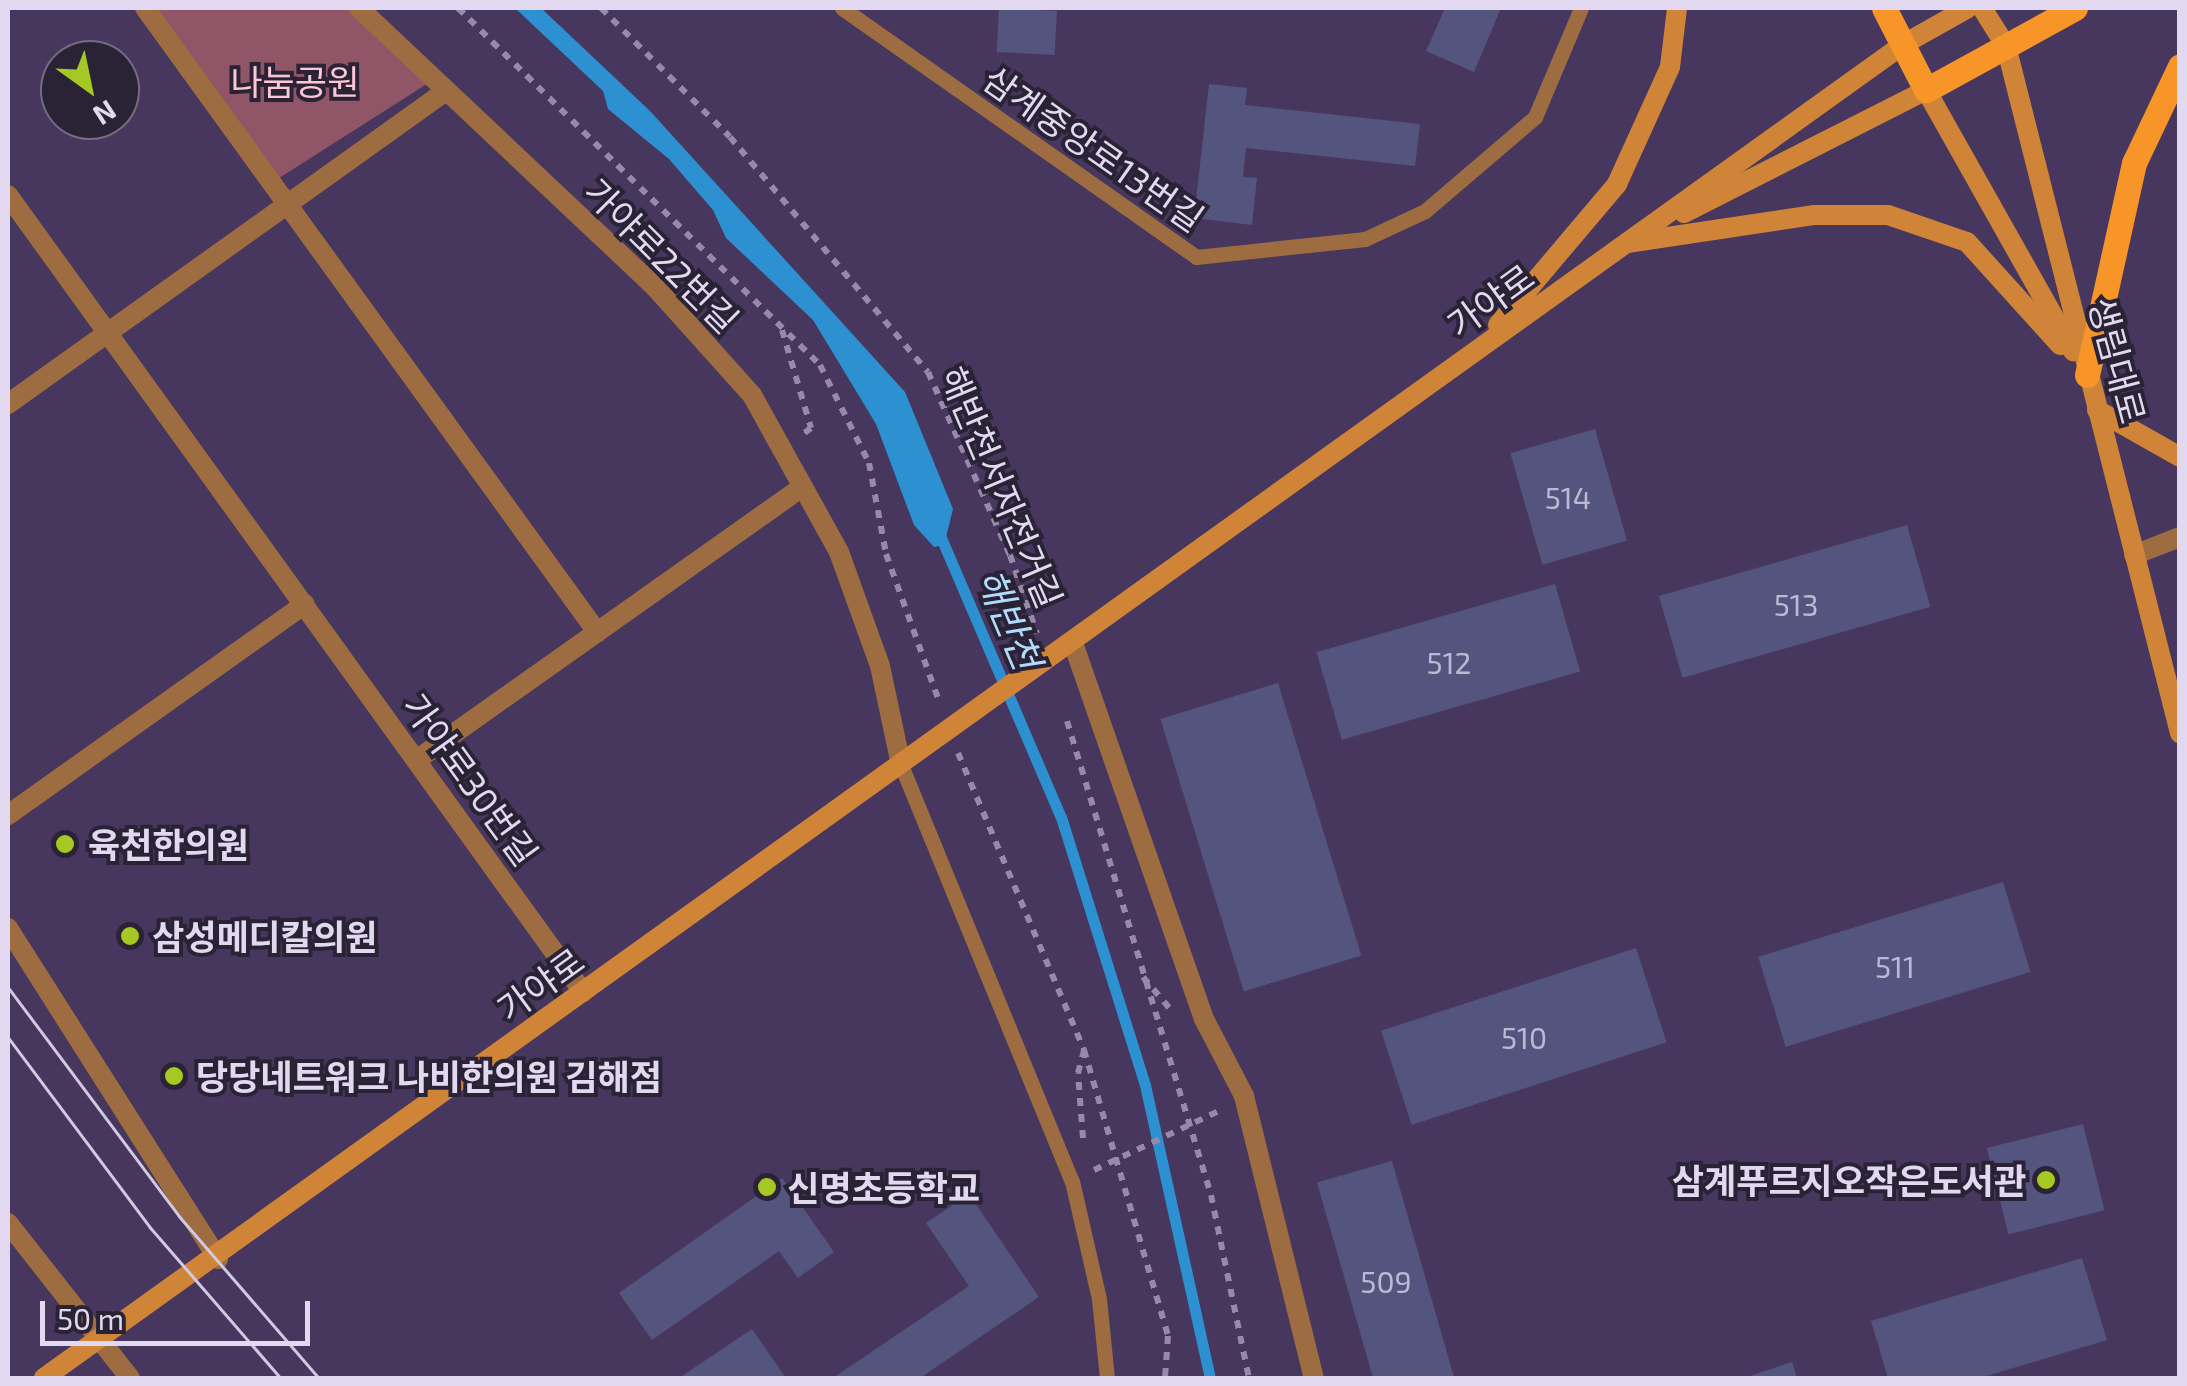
<!DOCTYPE html>
<html>
<head>
<meta charset="utf-8">
<style>
	body { margin:0 }
	#map { position:relative; width:2187px; height:1386px; overflow:hidden; background:#47375e; font-family:"Exo 2","Noto Sans KR",sans-serif }
	div>[style] { position:absolute }
	.green>* { inset:0; background:#905667 }
	.water>* { inset:0; background:#2d90d0 }
	.stream>* { height:11px; margin:-5.5px; padding:0 5.5px; transform-origin:5.5px; border-radius:5.5px; background:#2d90d0 }
	.building>* { inset:0; background:#54557f; transform-origin:0 0 }
	.path>* { height:6px; margin-top:-3px; transform-origin:0; background:repeating-linear-gradient(90deg,#9689a9 0 8px,transparent 0 16px) }
	.service>* { height:15px; margin:-7.5px; padding:0 7.5px; transform-origin:7.5px; border-radius:7.5px; background:#9d6d41 }
	.minor>* { height:20px; margin:-10px; padding:0 10px; transform-origin:10px; border-radius:10px; background:#9d6d41 }
	.tertiary>* { height:20px; margin:-10px; padding:0 10px; transform-origin:10px; border-radius:10px; background:#9d6d41 }
	.secondary>* { height:20px; margin:-10px; padding:0 10px; transform-origin:10px; border-radius:10px; background:#d08438 }
	.primary>* { height:25px; margin:-12.5px; padding:0 12.5px; transform-origin:12.5px; border-radius:12.5px; background:#f79528 }
	.tram>* { height:2.5px; margin:-1.25px; padding:0 1.25px; transform-origin:1.25px; border-radius:1.25px; background:#d1c8e1 }
	.dots>* { width:28px; height:28px; translate:-50% -50%; box-sizing:border-box; border:5px solid #2a2335; border-radius:50% }
	span { translate:-50% -50%; white-space:nowrap; text-align:center; line-height:1.15; -webkit-text-stroke:8px #2a2335; paint-order:stroke }
	.number-label { font-size:30px; color:#beb8d4 }
	.number-label span { -webkit-text-stroke-width:0 }
	.park-label { font-size:35px; color:#fcc6d3 }
	.street-label { font-size:35px; color:#e2d9f1 }
	.poi-label { font-size:35px; color:#e2d9f1; font-weight:700 }
	.left { translate:0 -50%; text-align:left }
	.right { translate:-100% -50%; text-align:right }
	.water-label { font-size:38px; color:#b0dbfc; font-style:italic }
	.frame { position:absolute; inset:0; border:10px solid #e2d9f1; pointer-events:none }
	.north { position:absolute; left:40px; top:40px; width:100px; height:100px; box-sizing:border-box; background:#2a2335; border:2px solid #746c80; border-radius:50%; rotate:147deg; font-size:28px; font-weight:700; line-height:40px; text-align:center; color:#e2d9f1 }
	.north::after { content:''; display:block; margin:auto; width:35px; height:45px; background:#a5c823; clip-path:polygon(50% 0,100% 100%,50% 72%,0 100%) }
	.scale { position:absolute; left:40px; top:1301px; width:270px; height:45px; box-sizing:border-box; border:5px solid #e2d9f1; border-top:0; padding-left:12px; font-size:30px; line-height:35px; white-space:nowrap; color:#e2d9f1; -webkit-text-stroke:8px #2a2335; paint-order:stroke }
</style>
</head>
<body>
<div id="map">
	<div class="green">
		<div style="clip-path:polygon(151px 8px,352px 8px,430px 82px,276px 180px)"></div>
	</div>
	<div class="water">
		<div style="clip-path:polygon(515px 8px,541px 8px,650px 111px,905px 392px,953px 509px,944px 545px,934px 547px,914px 525px,876px 424px,813px 320px,726px 238px,713px 210px,669px 159px,608px 109px,603px 91px)"></div>
	</div>
	<div class="stream">
		<div style="left:939px;top:533px;width:309px;rotate:66.8deg"></div>
		<div style="left:1061px;top:817px;width:281px;rotate:72.6deg"></div>
		<div style="left:1145px;top:1085px;width:300px;rotate:77.5deg"></div>
	</div>
	<div class="building">
		<div style="left:999px;top:8px;width:58px;height:44px;rotate:3deg"></div>
		<div style="clip-path:polygon(1445px 8px,1501px 8px,1474px 72px,1426px 51px)"></div>
		<div style="clip-path:polygon(1209px 84px,1247px 88px,1245px 105px,1420px 124px,1415px 166px,1246px 148px,1243px 177px,1257px 178px,1252px 225px,1194px 218px)"></div>
		<div style="left:1595px;top:429px;width:116px;height:88px;rotate:74deg"></div>
		<div style="left:1907px;top:525px;width:85px;height:258px;rotate:74deg"></div>
		<div style="left:1555px;top:584px;width:91px;height:248px;rotate:74deg"></div>
		<div style="left:1278px;top:683px;width:285px;height:123px;rotate:73deg"></div>
		<div style="left:2003px;top:882px;width:94px;height:256px;rotate:73deg"></div>
		<div style="left:1636px;top:948px;width:99px;height:268px;rotate:72deg"></div>
		<div style="left:2083px;top:1124px;width:89px;height:99px;rotate:76deg"></div>
		<div style="left:1392px;top:1161px;width:226px;height:78px;rotate:74deg"></div>
		<div style="clip-path:polygon(782px 1178px,834px 1252px,798px 1278px,779px 1251px,652px 1340px,619px 1293px)"></div>
		<div style="clip-path:polygon(969px 1194px,1039px 1297px,920px 1378px,833px 1378px,969px 1286px,926px 1223px)"></div>
		<div style="clip-path:polygon(2082px 1258px,2107px 1340px,1980px 1378px,1888px 1378px,1871px 1321px)"></div>
		<div style="clip-path:polygon(752px 1329px,786px 1378px,679px 1378px)"></div>
		<div style="clip-path:polygon(1792px 1362px,1797px 1378px,1744px 1378px)"></div>
	</div>
	<div class="path">
		<div style="left:458px;top:8px;width:508px;rotate:44.6deg"></div>
		<div style="left:820px;top:365px;width:110px;rotate:63.4deg"></div>
		<div style="left:869px;top:463px;width:93px;rotate:79.4deg"></div>
		<div style="left:886px;top:554px;width:159px;rotate:70.2deg"></div>
		<div style="left:601px;top:8px;width:182px;rotate:45deg"></div>
		<div style="left:730px;top:137px;width:307px;rotate:49.9deg"></div>
		<div style="left:928px;top:372px;width:201px;rotate:65.9deg"></div>
		<div style="left:1010px;top:555px;width:83px;rotate:71.1deg"></div>
		<div style="left:782px;top:330px;width:102px;rotate:73.5deg"></div>
		<div style="left:811px;top:428px;width:10px;rotate:143deg"></div>
		<div style="left:1067px;top:721px;width:495px;rotate:73.1deg"></div>
		<div style="left:1211px;top:1195px;width:187px;rotate:78.3deg"></div>
		<div style="left:958px;top:753px;width:323px;rotate:67deg"></div>
		<div style="left:1084px;top:1050px;width:298px;rotate:73.6deg"></div>
		<div style="left:1168px;top:1336px;width:42px;rotate:94.1deg"></div>
		<div style="left:1143px;top:977px;width:43px;rotate:49.7deg"></div>
		<div style="left:1083px;top:1138px;width:65px;rotate:-94.4deg"></div>
		<div style="left:1078px;top:1073px;width:23px;rotate:-75deg"></div>
		<div style="left:1094px;top:1170px;width:143px;rotate:-25.3deg"></div>
	</div>
	<div class="service">
		<div style="left:842px;top:8px;width:433px;rotate:35.1deg"></div>
		<div style="left:1196px;top:257px;width:170px;rotate:-6.1deg"></div>
		<div style="left:1365px;top:239px;width:66px;rotate:-25deg"></div>
		<div style="left:1425px;top:211px;width:145px;rotate:-40.5deg"></div>
		<div style="left:1535px;top:117px;width:118px;rotate:-67.1deg"></div>
		<div style="left:901px;top:765px;width:450px;rotate:67.7deg"></div>
		<div style="left:1072px;top:1181px;width:121px;rotate:77.1deg"></div>
		<div style="left:1099px;top:1299px;width:79px;rotate:84.2deg"></div>
	</div>
	<div class="minor">
		<div style="left:145px;top:8px;width:771px;rotate:54.08deg"></div>
		<div style="left:359px;top:8px;width:407px;rotate:43.3deg"></div>
		<div style="left:655px;top:287px;width:145px;rotate:48.1deg"></div>
		<div style="left:752px;top:395px;width:179px;rotate:61deg"></div>
		<div style="left:839px;top:552px;width:121px;rotate:70.2deg"></div>
		<div style="left:880px;top:666px;width:101px;rotate:78deg"></div>
		<div style="left:8px;top:195px;width:983px;rotate:54.19deg"></div>
		<div style="left:8px;top:404px;width:538px;rotate:-35.55deg"></div>
		<div style="left:2134px;top:555px;width:49px;rotate:-21.4deg"></div>
		<div style="left:1073px;top:643px;width:398px;rotate:70.8deg"></div>
		<div style="left:1204px;top:1019px;width:87px;rotate:62.5deg"></div>
		<div style="left:1244px;top:1096px;width:291px;rotate:76.1deg"></div>
		<div style="left:418px;top:759px;width:471px;rotate:-35.3deg"></div>
		<div style="left:8px;top:815px;width:364px;rotate:-35.4deg"></div>
		<div style="left:8px;top:928px;width:392px;rotate:57.6deg"></div>
	</div>
	<div class="tertiary">
		<div style="left:8px;top:1223px;width:197px;rotate:51.8deg"></div>
	</div>
	<div class="secondary">
		<div style="left:1982px;top:8px;width:45px;rotate:57.7deg"></div>
		<div style="left:2006px;top:46px;width:709px;rotate:75.79deg"></div>
		<div style="left:1684px;top:213px;width:271px;rotate:-26.9deg"></div>
		<div style="left:1926px;top:90px;width:300px;rotate:60.6deg"></div>
		<div style="left:1627px;top:243px;width:190px;rotate:-8.5deg"></div>
		<div style="left:1815px;top:215px;width:73px"></div>
		<div style="left:1888px;top:215px;width:83px;rotate:18.9deg"></div>
		<div style="left:1967px;top:242px;width:139px;rotate:47.9deg"></div>
		<div style="left:1498px;top:325px;width:185px;rotate:-49.8deg"></div>
		<div style="left:1617px;top:184px;width:128px;rotate:-65.6deg"></div>
		<div style="left:1670px;top:67px;width:59px;rotate:-83.2deg"></div>
		<div style="left:2097px;top:410px;width:95px;rotate:29.5deg"></div>
		<div style="left:44px;top:1378px;width:2289px;rotate:-35.65deg"></div>
		<div style="left:1904px;top:44px;width:73px;rotate:-29.4deg"></div>
	</div>
	<div class="primary">
		<div style="left:1884px;top:8px;width:92px;rotate:62.9deg"></div>
		<div style="left:1926px;top:90px;width:170px;rotate:-28.8deg"></div>
		<div style="left:2087px;top:375px;width:217px;rotate:-77.5deg"></div>
		<div style="left:2134px;top:163px;width:107px;rotate:-64.6deg"></div>
	</div>
	<div class="tram">
		<div style="left:8px;top:987px;width:287px;rotate:53.2deg"></div>
		<div style="left:180px;top:1217px;width:213px;rotate:49.2deg"></div>
		<div style="left:8px;top:1037px;width:237px;rotate:53.2deg"></div>
		<div style="left:150px;top:1227px;width:200px;rotate:49.1deg"></div>
	</div>
	<div class="dots">
		<div style="left:65px;top:844px;background:#a5c823"></div>
		<div style="left:130px;top:936px;background:#a5c823"></div>
		<div style="left:174px;top:1076px;background:#a5c823"></div>
		<div style="left:2046px;top:1180px;background:#a5c823"></div>
		<div style="left:767px;top:1187px;background:#a5c823"></div>
	</div>
	<div class="number-label">
		<span style="left:1568px;top:497px">514</span>
		<span style="left:1796px;top:604px">513</span>
		<span style="left:1449px;top:662px">512</span>
		<span style="left:1895px;top:966px">511</span>
		<span style="left:1524px;top:1037px">510</span>
		<span style="left:1386px;top:1281px">509</span>
	</div>
	<div class="park-label">
		<span style="left:295px;top:81px">나눔공원</span>
	</div>
	<div class="street-label">
		<span style="left:1094px;top:148px;rotate:35deg">삼계중앙로13번길</span>
		<span style="left:662px;top:255px;rotate:45deg">가야로22번길</span>
		<span style="left:1490px;top:300px;rotate:-36deg">가야로</span>
		<span style="left:2118px;top:360px;rotate:75deg">생림대로</span>
		<span style="left:1002px;top:487px;rotate:67deg">해반천서자전거길</span>
		<span style="left:471px;top:779px;rotate:54deg">가야로30번길</span>
		<span style="left:540px;top:984px;rotate:-36deg">가야로</span>
	</div>
	<div class="poi-label">
		<span class="left" style="left:88px;top:844px">육천한의원</span>
		<span class="left" style="left:152px;top:936px">삼성메디칼의원</span>
		<span class="left" style="left:196px;top:1076px">당당네트워크 나비한의원 김해점</span>
		<span class="right" style="left:2026px;top:1180px">삼계푸르지오작은도서관</span>
		<span class="left" style="left:787px;top:1187px">신명초등학교</span>
	</div>
	<div class="water-label">
		<span style="left:1009px;top:619px;rotate:67deg">해반천</span>
	</div>
	<div class="frame"></div>
	<div class="north">N</div>
	<div class="scale">50 m</div>
</div>
</body>
</html>
